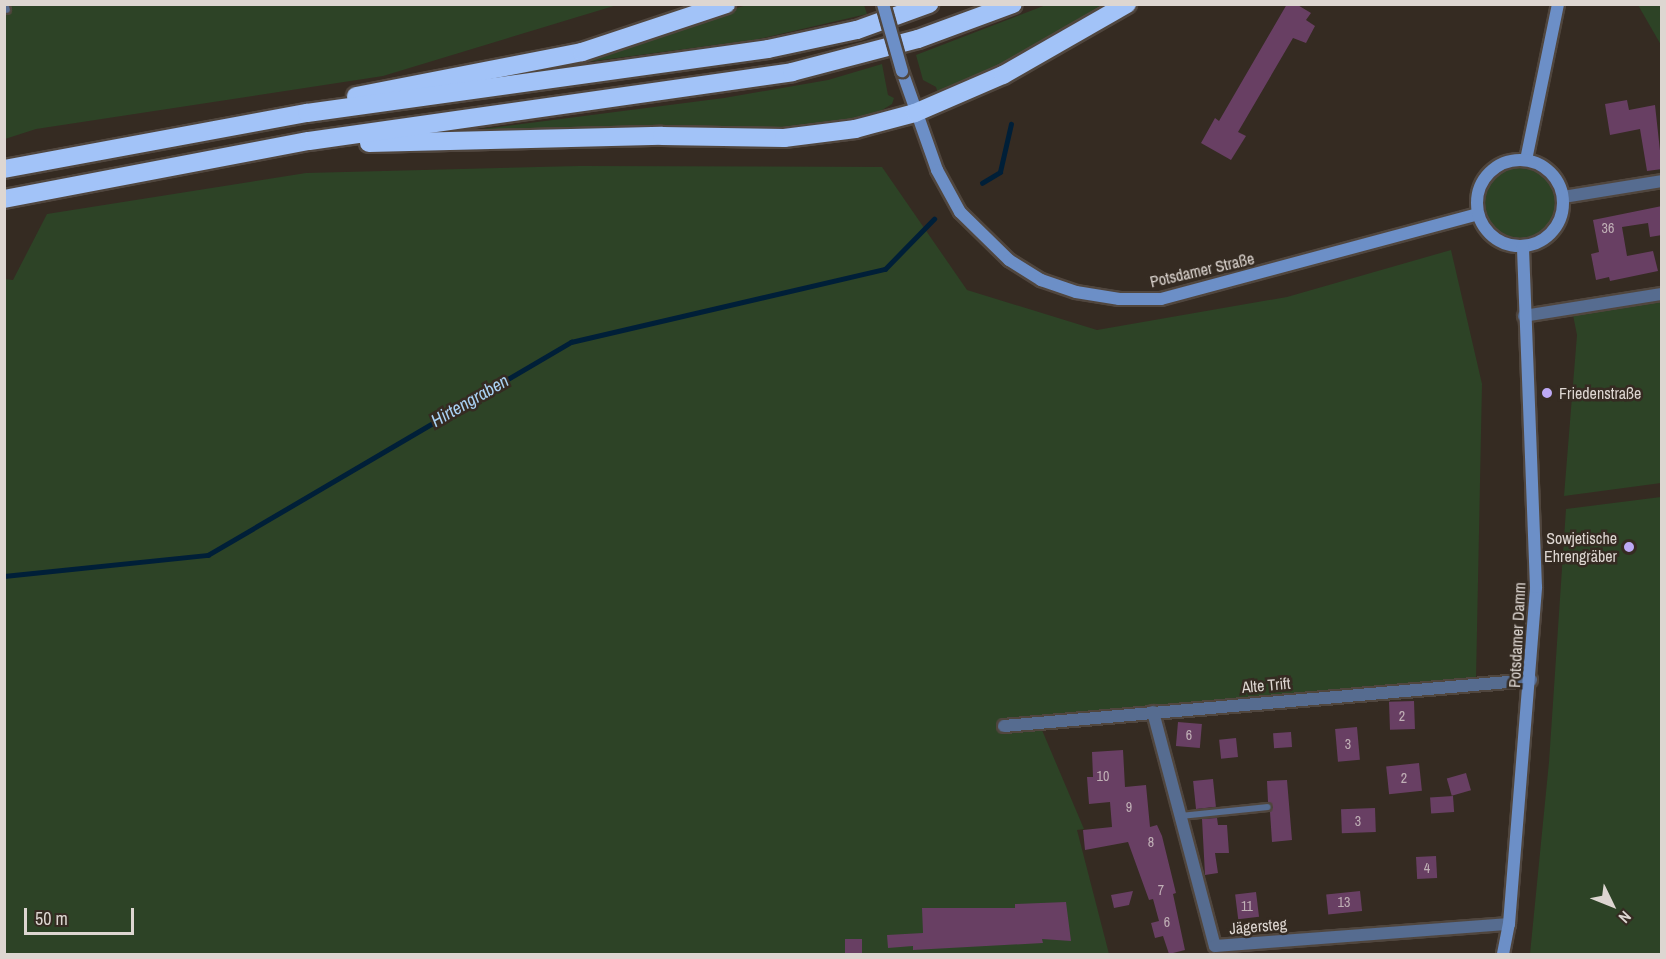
<!DOCTYPE html>
<html>
<head>
<meta charset="utf-8">
<style>
	body { margin:0 }
	#map { position:relative; width:1666px; height:959px; overflow:hidden; background:#352b22; font-family:"Archivo Narrow",sans-serif }
	div>[style] { position:absolute }
	.green>* { inset:0; background:#2d4326 }
	.round { border-radius:50% }
	.stream>* { height:4.5px; margin:-2.25px; padding:0 2.25px; transform-origin:2.25px; border-radius:2.25px; background:#001f38 }
	.building>* { inset:0; background:#683f63; transform-origin:0 0 }
	.roads { filter:drop-shadow(2px 0 #50463e) drop-shadow(-2px 0 #50463e) drop-shadow(0 2px #50463e) drop-shadow(0 -2px #50463e) }
	.lane>* { height:6px; margin:-3px; padding:0 3px; transform-origin:3px; border-radius:3px; background:#566c90 }
	.street>* { height:12px; margin:-6px; padding:0 6px; transform-origin:6px; border-radius:6px; background:#566c90 }
	.secondary>* { height:12px; margin:-6px; padding:0 6px; transform-origin:6px; border-radius:6px; background:#6c8fc7 }
	.secondary>.ring { margin:-6px; padding:0; box-sizing:content-box; background:none; border:12px solid #6c8fc7; border-radius:50% }
	.highway>* { height:18px; margin:-9px; padding:0 9px; transform-origin:9px; border-radius:9px; background:#a2c3f8 }
	.bridges { filter:drop-shadow(2px 0 #50463e) drop-shadow(-2px 0 #50463e) drop-shadow(0 2px #50463e) drop-shadow(0 -2px #50463e) }
	.secondary-bridge>* { height:12px; margin:-6px; padding:0 6px; transform-origin:6px; border-radius:6px; background:#6c8fc7 }
	.dots>* { width:16px; height:16px; translate:-50% -50%; box-sizing:border-box; border:3px solid #352b22; border-radius:50% }
	span { translate:-50% -50%; white-space:nowrap; text-align:center; line-height:1.15; -webkit-text-stroke:5px #352b22; paint-order:stroke }
	.number-label { font-size:14px; color:#c0b0b6 }
	.number-label span { -webkit-text-stroke-width:0 }
	.street-label { font-size:16px; color:#ddd6d1 }
	.poi-label { font-size:16px; color:#ddd6d1 }
	.left { translate:0 -50%; text-align:left }
	.right { translate:-100% -50%; text-align:right }
	.water-label { font-size:18px; color:#a9d1f4; font-style:italic }
	.frame { position:absolute; inset:0; border:6px solid #ddd6d1; pointer-events:none }
	.north { position:absolute; left:1582px; top:875px; width:60px; height:60px; -webkit-text-stroke:4px #352b22; paint-order:stroke; rotate:133deg; font-size:16px; font-weight:700; line-height:24px; text-align:center; color:#ddd6d1 }
	.north::after { content:''; display:block; margin:auto; width:21px; height:27px; background:#ddd6d1; clip-path:polygon(50% 0,100% 100%,50% 72%,0 100%) }
	.scale { position:absolute; left:24px; top:908px; width:110px; height:27px; box-sizing:border-box; border:3px solid #ddd6d1; border-top:0; padding-left:8px; font-size:18px; line-height:21px; white-space:nowrap; color:#ddd6d1; -webkit-text-stroke:4px #352b22; paint-order:stroke }
</style>
</head>
<body>
<div id="map">
	<div class="green">
		<div style="clip-path:polygon(4px 5px,617px 5px,383px 76px,36px 129px,5px 139px)"></div>
		<div style="clip-path:polygon(747px 5px,864px 5px,867px 14px,754px 40px,518px 71px)"></div>
		<div style="clip-path:polygon(1046px 5px,1118px 5px,1038px 50px,938px 94px,936px 87px,923px 80px,916px 55px)"></div>
		<div style="clip-path:polygon(1638px 5px,1661px 5px,1661px 45px)"></div>
		<div style="clip-path:polygon(882px 64px,888px 95px,894px 98px,892px 104px,874px 115px,827px 127px,791px 132px,482px 129px,724px 98px,828px 80px)"></div>
		<div style="clip-path:polygon(579px 166px,882px 167px,967px 290px,1097px 330px,1287px 297px,1451px 250px,1482px 384px,1476px 679px,1039px 723px,1084px 829px,1077px 830px,1109px 954px,5px 954px,4px 279px,13px 280px,47px 214px,306px 173px)"></div>
		<div class="round" style="left:1484px;top:168px;width:72px;height:72px"></div>
		<div style="clip-path:polygon(1661px 294px,1661px 483px,1564px 496px,1577px 335px,1572px 310px)"></div>
		<div style="clip-path:polygon(1661px 497px,1661px 954px,1530px 954px,1549px 762px,1566px 509px)"></div>
	</div>
	<div class="stream">
		<div style="left:982px;top:183px;width:21px;rotate:-31deg"></div>
		<div style="left:1000px;top:172px;width:49px;rotate:-77.1deg"></div>
		<div style="left:4px;top:576px;width:205px;rotate:-5.9deg"></div>
		<div style="left:208px;top:555px;width:421px;rotate:-30.4deg"></div>
		<div style="left:571px;top:342px;width:322px;rotate:-13.1deg"></div>
		<div style="left:885px;top:269px;width:70px;rotate:-45.6deg"></div>
	</div>
	<div class="building">
		<div style="clip-path:polygon(1287px 4px,1296px 4px,1311px 13px,1306px 20px,1315px 26px,1306px 43px,1293px 38px,1238px 132px,1246px 136px,1231px 160px,1201px 143px,1215px 118px,1219px 121px)"></div>
		<div style="clip-path:polygon(1627px 100px,1629px 110px,1655px 105px,1662px 169px,1647px 171px,1640px 129px,1610px 135px,1605px 104px)"></div>
		<div style="clip-path:polygon(1662px 206px,1662px 235px,1650px 237px,1648px 223px,1622px 227px,1627px 256px,1653px 251px,1658px 271px,1610px 281px,1609px 277px,1596px 280px,1591px 254px,1599px 252px,1593px 220px)"></div>
		<div style="left:1414px;top:701px;width:28px;height:25px;rotate:88deg"></div>
		<div style="left:1178px;top:722px;width:24px;height:24px;rotate:5deg"></div>
		<div style="left:1357px;top:727px;width:33px;height:22px;rotate:85deg"></div>
		<div style="left:1291px;top:732px;width:15px;height:18px;rotate:86deg"></div>
		<div style="left:1236px;top:738px;width:19px;height:17px;rotate:84deg"></div>
		<div style="clip-path:polygon(1123px 750px,1125px 787px,1146px 785px,1150px 827px,1157px 825px,1162px 836px,1176px 893px,1173px 894px,1185px 950px,1169px 954px,1163px 936px,1155px 938px,1151px 923px,1159px 921px,1153px 899px,1149px 900px,1128px 842px,1085px 850px,1083px 830px,1112px 827px,1110px 802px,1089px 804px,1087px 777px,1093px 777px,1092px 752px)"></div>
		<div style="left:1419px;top:763px;width:28px;height:33px;rotate:84deg"></div>
		<div style="left:1466px;top:773px;width:18px;height:20px;rotate:74deg"></div>
		<div style="left:1213px;top:779px;width:28px;height:20px;rotate:84deg"></div>
		<div style="clip-path:polygon(1287px 780px,1292px 840px,1272px 842px,1270px 812px,1273px 807px,1268px 802px,1267px 781px)"></div>
		<div style="left:1453px;top:796px;width:16px;height:23px;rotate:86deg"></div>
		<div style="left:1375px;top:808px;width:24px;height:34px;rotate:88deg"></div>
		<div style="clip-path:polygon(1217px 818px,1218px 825px,1227px 825px,1229px 853px,1215px 853px,1218px 873px,1205px 875px,1202px 819px)"></div>
		<div style="left:1436px;top:856px;width:22px;height:20px;rotate:87deg"></div>
		<div style="clip-path:polygon(1133px 891px,1129px 905px,1114px 908px,1111px 895px)"></div>
		<div style="left:1360px;top:891px;width:20px;height:34px;rotate:84deg"></div>
		<div style="left:1256px;top:892px;width:25px;height:21px;rotate:83deg"></div>
		<div style="clip-path:polygon(1066px 902px,1071px 941px,1042px 939px,1043px 943px,913px 950px,913px 946px,888px 948px,887px 935px,923px 933px,922px 908px,1015px 908px,1015px 904px)"></div>
		<div style="left:845px;top:939px;width:17px;height:15px"></div>
	</div>
	<div class="roads">
		<div class="lane">
			<div style="left:5px;top:4px;width:6px;rotate:72deg"></div>
			<div style="left:1181px;top:816px;width:87px;rotate:-5.9deg"></div>
		</div>
		<div class="street">
			<div style="left:1563px;top:197px;width:100px;rotate:-9.2deg"></div>
			<div style="left:1524px;top:316px;width:140px;rotate:-9.1deg"></div>
			<div style="left:1153px;top:712px;width:242px;rotate:75.2deg"></div>
			<div style="left:1215px;top:946px;width:295px;rotate:-4.3deg"></div>
			<div style="left:1004px;top:726px;width:529px;rotate:-4.99deg"></div>
		</div>
		<div class="secondary">
			<div style="left:902px;top:71px;width:105px;rotate:70.5deg"></div>
			<div style="left:937px;top:170px;width:48px;rotate:61.3deg"></div>
			<div style="left:960px;top:212px;width:69px;rotate:44.4deg"></div>
			<div style="left:1009px;top:260px;width:38px;rotate:32deg"></div>
			<div style="left:1041px;top:280px;width:37px;rotate:19deg"></div>
			<div style="left:1076px;top:292px;width:44px;rotate:9.2deg"></div>
			<div style="left:1119px;top:299px;width:42px"></div>
			<div style="left:1161px;top:299px;width:328px;rotate:-15deg"></div>
			<div style="left:1526px;top:160px;width:159px;rotate:-78.4deg"></div>
			<div class="ring" style="left:1477px;top:160px;width:74px;height:74px"></div>
			<div style="left:1503px;top:954px;width:31px;rotate:-79deg"></div>
			<div style="left:1509px;top:924px;width:338px;rotate:-85.4deg"></div>
			<div style="left:1536px;top:587px;width:341px;rotate:-92.2deg"></div>
		</div>
		<div class="highway">
			<div style="left:356px;top:96px;width:230px;rotate:-11deg"></div>
			<div style="left:582px;top:52px;width:152px;rotate:-18.4deg"></div>
			<div style="left:369px;top:143px;width:293px;rotate:-1.4deg"></div>
			<div style="left:662px;top:136px;width:122px;rotate:0.9deg"></div>
			<div style="left:784px;top:138px;width:72px;rotate:-7.2deg"></div>
			<div style="left:855px;top:129px;width:62px;rotate:-14.9deg"></div>
			<div style="left:915px;top:113px;width:96px;rotate:-23.4deg"></div>
			<div style="left:1003px;top:75px;width:143px;rotate:-29.8deg"></div>
			<div style="left:4px;top:169px;width:308px;rotate:-10.5deg"></div>
			<div style="left:307px;top:113px;width:465px;rotate:-7.9deg"></div>
			<div style="left:768px;top:49px;width:91px;rotate:-12.1deg"></div>
			<div style="left:857px;top:30px;width:77px;rotate:-19.9deg"></div>
			<div style="left:4px;top:199px;width:310px;rotate:-10.8deg"></div>
			<div style="left:309px;top:141px;width:488px;rotate:-8.1deg"></div>
			<div style="left:792px;top:72px;width:130px;rotate:-14.7deg"></div>
			<div style="left:918px;top:39px;width:101px;rotate:-20.2deg"></div>
		</div>
	</div>
	<div class="bridges">
		<div class="secondary-bridge">
			<div style="left:883px;top:4px;width:70px;rotate:74.2deg"></div>
		</div>
	</div>
	<div class="dots">
		<div style="left:1547px;top:393px;background:#bda9f5"></div>
		<div style="left:1629px;top:547px;background:#bda9f5"></div>
	</div>
	<div class="number-label">
		<span style="left:1608px;top:228px">36</span>
		<span style="left:1402px;top:716px">2</span>
		<span style="left:1189px;top:735px">6</span>
		<span style="left:1348px;top:744px">3</span>
		<span style="left:1103px;top:776px">10</span>
		<span style="left:1404px;top:778px">2</span>
		<span style="left:1129px;top:807px">9</span>
		<span style="left:1358px;top:821px">3</span>
		<span style="left:1151px;top:842px">8</span>
		<span style="left:1427px;top:868px">4</span>
		<span style="left:1161px;top:890px">7</span>
		<span style="left:1344px;top:902px">13</span>
		<span style="left:1247px;top:906px">11</span>
		<span style="left:1167px;top:922px">6</span>
	</div>
	<div class="street-label">
		<span style="left:1202px;top:270px;rotate:-13deg">Potsdamer Straße</span>
		<span style="left:1517px;top:635px;rotate:-87deg">Potsdamer Damm</span>
		<span style="left:1266px;top:685px;rotate:-5deg">Alte Trift</span>
		<span style="left:1258px;top:926px;rotate:-5deg">Jägersteg</span>
	</div>
	<div class="poi-label">
		<span class="left" style="left:1559px;top:393px">Friedenstraße</span>
		<span class="right" style="left:1617px;top:547px">Sowjetische<br>Ehrengräber</span>
	</div>
	<div class="water-label">
		<span style="left:470px;top:401px;rotate:-30deg">Hirtengraben</span>
	</div>
	<div class="frame"></div>
	<div class="north">N</div>
	<div class="scale">50 m</div>
</div>
</body>
</html>
